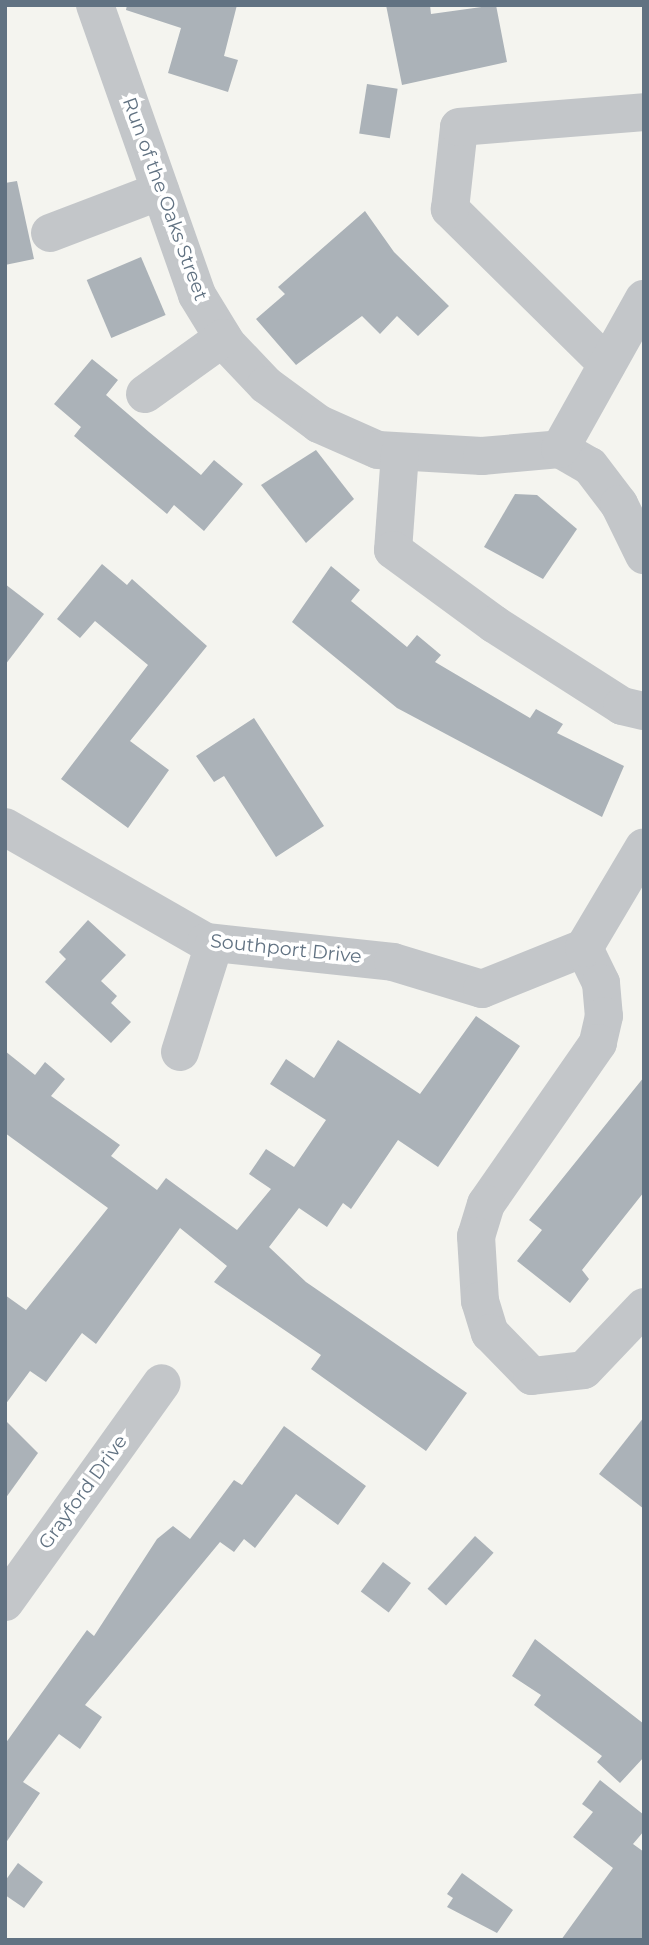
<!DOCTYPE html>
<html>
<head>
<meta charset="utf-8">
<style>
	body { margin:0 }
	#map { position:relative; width:649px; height:1945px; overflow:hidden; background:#f4f4ef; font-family:Montserrat,sans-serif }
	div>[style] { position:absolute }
	.building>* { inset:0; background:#abb2b8; transform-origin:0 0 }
	.minor>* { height:38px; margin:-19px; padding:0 19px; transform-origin:19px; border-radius:19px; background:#c3c6c9 }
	span { translate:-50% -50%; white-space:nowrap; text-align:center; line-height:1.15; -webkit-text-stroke:7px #fff; paint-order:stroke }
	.street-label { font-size:19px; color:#617282 }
	.frame { position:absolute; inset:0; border:7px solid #617282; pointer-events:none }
</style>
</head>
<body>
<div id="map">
	<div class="building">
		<div style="clip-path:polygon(127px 5px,237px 5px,224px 56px,238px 60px,228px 92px,168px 73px,181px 28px,126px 10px)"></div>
		<div style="clip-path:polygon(386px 5px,430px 5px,431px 14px,496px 5px,507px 62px,402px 85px)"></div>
		<div style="left:367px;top:84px;width:31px;height:50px;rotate:9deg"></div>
		<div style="clip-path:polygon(17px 181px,34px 259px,5px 265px,5px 183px)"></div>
		<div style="clip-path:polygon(365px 211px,394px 252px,449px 306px,418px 336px,397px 316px,380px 334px,362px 316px,296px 365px,256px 319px,285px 294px,278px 287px)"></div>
		<div style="left:141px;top:257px;width:63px;height:59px;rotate:67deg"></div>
		<div style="clip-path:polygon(92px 359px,118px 380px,106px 395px,149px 432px,201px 475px,214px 460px,243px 484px,204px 531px,174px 505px,167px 514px,74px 436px,81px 427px,54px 404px)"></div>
		<div style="clip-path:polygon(316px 450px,354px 499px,306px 543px,261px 485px)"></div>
		<div style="clip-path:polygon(515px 494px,537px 495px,577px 529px,543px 579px,484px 547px)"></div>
		<div style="clip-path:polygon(102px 564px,127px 585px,132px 579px,207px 646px,130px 741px,169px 770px,128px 828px,61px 779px,148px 665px,95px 621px,80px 638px,57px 619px)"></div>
		<div style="clip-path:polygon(331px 566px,360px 590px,351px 601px,407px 647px,417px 635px,441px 655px,435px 662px,530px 718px,536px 709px,563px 724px,557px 733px,624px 766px,602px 817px,397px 708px,292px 622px)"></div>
		<div style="clip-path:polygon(5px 584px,44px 614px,5px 665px)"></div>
		<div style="clip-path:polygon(254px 718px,324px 826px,276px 857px,224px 776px,214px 782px,196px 756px)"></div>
		<div style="clip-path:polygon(88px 920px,126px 955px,101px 981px,117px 996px,111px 1003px,131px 1022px,111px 1043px,45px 982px,66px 959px,59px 952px)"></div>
		<div style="clip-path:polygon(476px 1016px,520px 1046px,438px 1167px,398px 1140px,351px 1209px,343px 1203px,327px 1227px,299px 1208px,269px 1247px,306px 1282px,467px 1393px,426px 1451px,311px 1369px,321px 1355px,214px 1282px,227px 1266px,180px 1228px,96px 1344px,82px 1333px,46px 1382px,30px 1371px,5px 1405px,5px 1295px,26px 1310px,108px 1208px,5px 1133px,5px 1051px,35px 1075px,45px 1062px,65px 1079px,51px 1096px,120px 1145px,111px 1156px,157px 1190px,166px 1178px,237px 1230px,271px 1189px,249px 1174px,266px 1149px,294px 1167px,326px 1120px,270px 1084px,286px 1059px,314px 1078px,338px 1040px,420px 1094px)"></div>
		<div style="clip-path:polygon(644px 1077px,644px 1192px,582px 1270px,589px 1279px,570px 1303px,517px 1261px,542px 1230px,529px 1220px)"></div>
		<div style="clip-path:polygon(644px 1417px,644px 1509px,599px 1474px)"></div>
		<div style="clip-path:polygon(5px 1420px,38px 1453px,5px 1499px)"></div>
		<div style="clip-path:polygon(284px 1426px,366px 1486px,338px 1525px,296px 1494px,255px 1548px,244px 1539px,234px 1552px,220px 1542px,85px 1705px,102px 1717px,80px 1749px,59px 1734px,23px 1782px,40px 1793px,5px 1844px,5px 1744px,87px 1630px,94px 1636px,157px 1539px,173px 1526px,190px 1539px,234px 1480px,242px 1485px)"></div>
		<div style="left:475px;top:1536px;width:25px;height:71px;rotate:42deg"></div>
		<div style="left:383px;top:1562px;width:35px;height:37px;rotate:37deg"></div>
		<div style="clip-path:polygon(535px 1639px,644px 1724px,644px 1757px,620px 1783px,597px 1762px,602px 1756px,534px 1705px,541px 1695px,512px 1676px)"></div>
		<div style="clip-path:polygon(600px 1780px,644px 1815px,644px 1831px,633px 1844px,644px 1852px,644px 1940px,561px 1940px,613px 1868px,573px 1837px,593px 1812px,582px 1804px)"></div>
		<div style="clip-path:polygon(18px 1863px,43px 1882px,24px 1908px,5px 1895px,5px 1881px)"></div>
		<div style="clip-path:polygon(462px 1873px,513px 1910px,497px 1933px,447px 1907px,453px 1898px,447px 1894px)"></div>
	</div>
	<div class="minor">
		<div style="left:95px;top:5px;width:307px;rotate:70.6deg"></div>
		<div style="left:197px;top:295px;width:57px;rotate:58.5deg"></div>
		<div style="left:227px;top:344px;width:57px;rotate:46.4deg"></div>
		<div style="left:266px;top:385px;width:66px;rotate:36.3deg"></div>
		<div style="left:319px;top:424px;width:64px;rotate:23.8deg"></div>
		<div style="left:378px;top:450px;width:104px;rotate:3.3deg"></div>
		<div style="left:482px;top:456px;width:78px;rotate:-5.1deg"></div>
		<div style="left:560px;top:449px;width:34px;rotate:30deg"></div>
		<div style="left:590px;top:466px;width:48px;rotate:52.7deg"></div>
		<div style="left:619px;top:504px;width:57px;rotate:63.9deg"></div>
		<div style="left:50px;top:233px;width:118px;rotate:-20.9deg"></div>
		<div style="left:607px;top:364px;width:221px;rotate:-135.4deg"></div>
		<div style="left:450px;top:209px;width:82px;rotate:-83.7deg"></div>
		<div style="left:459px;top:127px;width:186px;rotate:-4.6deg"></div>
		<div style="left:145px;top:394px;width:96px;rotate:-35.7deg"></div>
		<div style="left:560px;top:449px;width:172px;rotate:-60.8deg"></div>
		<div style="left:400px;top:453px;width:97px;rotate:94.1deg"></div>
		<div style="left:393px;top:550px;width:125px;rotate:36.2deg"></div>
		<div style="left:494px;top:624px;width:152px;rotate:32.6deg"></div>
		<div style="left:622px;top:706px;width:23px;rotate:13deg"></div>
		<div style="left:5px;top:827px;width:232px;rotate:29.8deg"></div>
		<div style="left:206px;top:942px;width:188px;rotate:6.1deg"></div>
		<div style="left:393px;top:962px;width:93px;rotate:16.9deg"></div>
		<div style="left:482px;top:989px;width:110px;rotate:-21.9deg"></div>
		<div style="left:584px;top:948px;width:39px;rotate:64deg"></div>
		<div style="left:601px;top:983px;width:33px;rotate:85deg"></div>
		<div style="left:604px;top:1016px;width:28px;rotate:103deg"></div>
		<div style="left:598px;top:1043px;width:196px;rotate:124.8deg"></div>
		<div style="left:486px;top:1204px;width:34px;rotate:107deg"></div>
		<div style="left:476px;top:1236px;width:65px;rotate:86.5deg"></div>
		<div style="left:480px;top:1301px;width:34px;rotate:73deg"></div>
		<div style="left:490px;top:1333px;width:60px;rotate:45.7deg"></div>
		<div style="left:532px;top:1376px;width:52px;rotate:-6.6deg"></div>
		<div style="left:584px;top:1370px;width:87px;rotate:-46.4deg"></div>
		<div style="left:584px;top:948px;width:117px;rotate:-59.3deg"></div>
		<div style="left:180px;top:1052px;width:113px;rotate:-72.5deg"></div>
		<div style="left:5px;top:1602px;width:269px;rotate:-54.4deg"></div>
	</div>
	<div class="street-label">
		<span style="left:165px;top:199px;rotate:70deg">Run of the Oaks Street</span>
		<span style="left:286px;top:949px;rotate:6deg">Southport Drive</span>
		<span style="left:83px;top:1492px;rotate:-54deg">Grayford Drive</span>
	</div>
	<div class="frame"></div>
</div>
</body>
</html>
